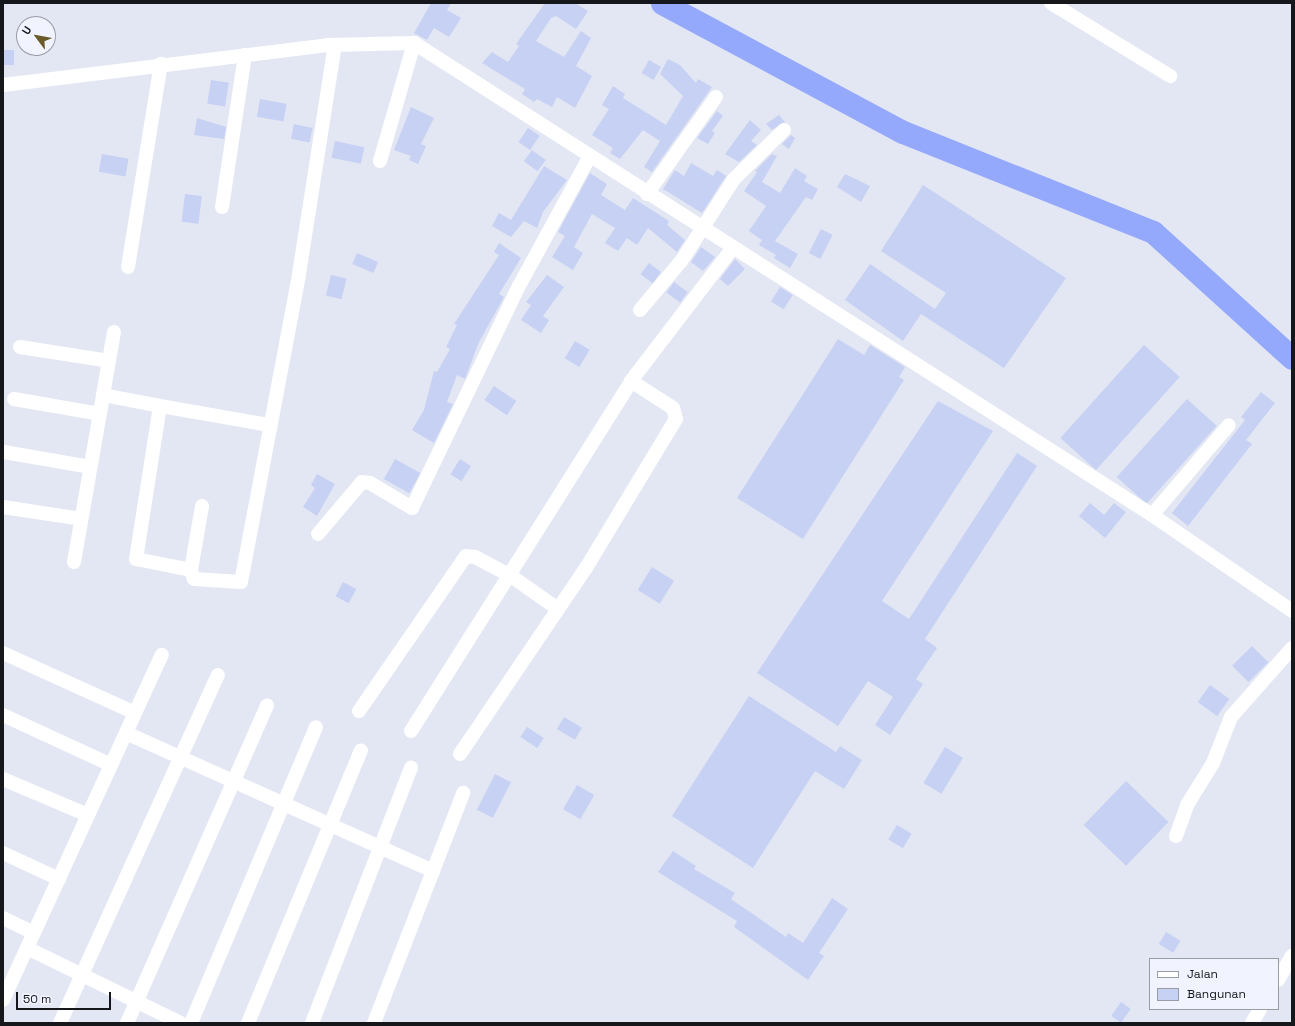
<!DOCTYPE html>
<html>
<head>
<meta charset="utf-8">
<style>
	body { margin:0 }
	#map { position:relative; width:1295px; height:1026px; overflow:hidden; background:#e3e7f3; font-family:"Space Grotesk",sans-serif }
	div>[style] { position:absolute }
	.river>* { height:23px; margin:-11.5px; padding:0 11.5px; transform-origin:11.5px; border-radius:11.5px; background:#94a8fc }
	.building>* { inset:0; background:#c7d1f3; transform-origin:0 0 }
	.minor>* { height:14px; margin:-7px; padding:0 7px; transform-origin:7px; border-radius:7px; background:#fff }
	span { translate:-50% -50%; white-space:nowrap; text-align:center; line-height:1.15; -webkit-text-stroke:3px #f1f4fe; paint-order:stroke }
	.frame { position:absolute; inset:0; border:4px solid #16171b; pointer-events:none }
	.legend { position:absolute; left:1149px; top:958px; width:130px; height:52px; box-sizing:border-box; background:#f1f4fe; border:1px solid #999ca3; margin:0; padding:5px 7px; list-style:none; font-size:12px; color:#16171b }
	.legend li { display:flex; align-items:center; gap:8px; height:20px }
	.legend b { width:20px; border:1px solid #999ca3 }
	.north { position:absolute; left:16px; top:16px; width:40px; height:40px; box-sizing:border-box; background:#f1f4fe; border:1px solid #999ca3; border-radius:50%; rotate:302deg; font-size:11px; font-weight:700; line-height:16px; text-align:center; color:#16171b }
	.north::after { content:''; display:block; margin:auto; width:14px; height:18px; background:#6a5a28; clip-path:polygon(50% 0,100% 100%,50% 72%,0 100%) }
	.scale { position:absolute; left:16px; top:992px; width:95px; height:18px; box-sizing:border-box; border:2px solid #16171b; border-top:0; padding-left:5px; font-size:12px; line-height:14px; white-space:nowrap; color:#16171b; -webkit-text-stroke:3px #f1f4fe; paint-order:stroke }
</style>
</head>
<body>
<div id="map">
	<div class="river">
		<div style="left:662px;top:3px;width:273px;rotate:28.2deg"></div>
		<div style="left:903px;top:132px;width:269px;rotate:21.8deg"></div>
		<div style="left:1153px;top:232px;width:188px;rotate:42.2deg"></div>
	</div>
	<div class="building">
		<div style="clip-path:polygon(431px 3px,451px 3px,447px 10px,461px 18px,449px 37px,434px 28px,427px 40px,414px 33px)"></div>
		<div style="clip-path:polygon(545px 3px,575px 3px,588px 11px,576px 29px,556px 16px,551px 18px,536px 41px,564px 57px,581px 31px,591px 38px,576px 66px,592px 76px,575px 108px,557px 97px,552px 107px,537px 99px,534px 102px,522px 94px,525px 89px,482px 63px,492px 52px,508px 62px,519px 46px,516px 44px)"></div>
		<div style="left:3px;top:50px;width:11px;height:15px"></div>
		<div style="clip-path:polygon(668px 59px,680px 65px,696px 83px,698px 79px,712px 87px,652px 172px,644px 167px,660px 141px,643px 130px,620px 159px,610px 153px,613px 148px,592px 135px,609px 109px,602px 105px,613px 86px,625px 94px,623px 98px,666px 125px,683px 96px,660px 74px)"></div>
		<div style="left:649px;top:60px;width:14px;height:15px;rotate:30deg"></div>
		<div style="left:211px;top:80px;width:18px;height:24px;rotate:9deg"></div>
		<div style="left:260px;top:99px;width:27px;height:18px;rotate:10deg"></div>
		<div style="clip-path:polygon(411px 107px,434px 118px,421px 144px,426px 146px,418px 164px,409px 160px,411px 156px,394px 150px)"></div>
		<div style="clip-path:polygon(717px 111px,723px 116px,712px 131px,715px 133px,708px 144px,697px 138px)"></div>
		<div style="clip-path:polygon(779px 115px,785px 122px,772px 130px,766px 124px)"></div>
		<div style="clip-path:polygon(197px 118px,226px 127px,224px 139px,194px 135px)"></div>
		<div style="clip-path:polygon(750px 120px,761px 130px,751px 141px,757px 145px,739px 162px,725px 154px)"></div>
		<div style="left:294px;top:124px;width:19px;height:15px;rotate:12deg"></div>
		<div style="left:528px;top:128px;width:14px;height:17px;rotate:34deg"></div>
		<div style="clip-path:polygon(791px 135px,795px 138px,789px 149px,782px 144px)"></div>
		<div style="left:335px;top:141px;width:30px;height:17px;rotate:12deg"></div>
		<div style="left:532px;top:150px;width:17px;height:14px;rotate:36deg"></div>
		<div style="left:102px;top:154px;width:27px;height:18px;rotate:10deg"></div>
		<div style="clip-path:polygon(772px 154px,777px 156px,762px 182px,780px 193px,795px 168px,807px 176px,804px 181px,818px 189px,812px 200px,806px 197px,775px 241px,798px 254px,790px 268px,774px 258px,776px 255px,759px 245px,762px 240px,749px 231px,766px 206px,744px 191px,757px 172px,755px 171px)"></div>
		<div style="clip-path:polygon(691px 163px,713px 176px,717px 170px,726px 176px,702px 213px,663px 189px,675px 170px,684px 176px)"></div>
		<div style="clip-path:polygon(544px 166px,567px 180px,543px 212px,537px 228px,524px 221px,511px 237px,492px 226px,499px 213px,511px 220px)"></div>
		<div style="clip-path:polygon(590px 173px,607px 184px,601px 195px,625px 210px,633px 198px,669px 221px,667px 225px,685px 240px,677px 252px,648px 228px,637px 245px,627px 238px,618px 251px,605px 243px,615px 228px,592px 214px,574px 247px,583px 253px,573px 270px,552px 257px,565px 236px,558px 232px)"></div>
		<div style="clip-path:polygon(845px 174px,870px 186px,861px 202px,837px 187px)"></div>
		<div style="clip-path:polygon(923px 185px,1066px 278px,1004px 368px,921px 314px,903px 341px,845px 300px,870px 264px,935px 309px,946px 293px,881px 251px)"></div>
		<div style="left:185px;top:194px;width:17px;height:28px;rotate:7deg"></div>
		<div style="left:821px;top:229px;width:13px;height:27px;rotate:27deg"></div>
		<div style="clip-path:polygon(499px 243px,521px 258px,499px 294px,504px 297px,479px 342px,465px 379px,457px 375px,447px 402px,453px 404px,434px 443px,412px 430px,424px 410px,434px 371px,437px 372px,450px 349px,446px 347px,457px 325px,454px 324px,499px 255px,494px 252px)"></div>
		<div style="clip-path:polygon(701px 247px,715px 257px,703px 271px,691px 262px)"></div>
		<div style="left:357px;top:253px;width:23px;height:12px;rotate:23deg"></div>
		<div style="clip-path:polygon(735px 259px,745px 269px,728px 286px,720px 279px)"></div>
		<div style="left:649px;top:263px;width:15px;height:14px;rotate:37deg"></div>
		<div style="left:331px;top:275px;width:16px;height:21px;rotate:14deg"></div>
		<div style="clip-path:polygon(547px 275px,564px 287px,543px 316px,549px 320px,541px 333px,521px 320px,531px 305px,526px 302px)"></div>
		<div style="left:674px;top:282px;width:17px;height:13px;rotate:36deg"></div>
		<div style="left:780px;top:287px;width:15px;height:17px;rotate:32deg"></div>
		<div style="clip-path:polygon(838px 339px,864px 355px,870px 345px,905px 367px,899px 377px,904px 380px,803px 539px,737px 498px)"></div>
		<div style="left:575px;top:341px;width:17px;height:20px;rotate:31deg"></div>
		<div style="left:1144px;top:345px;width:48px;height:125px;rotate:42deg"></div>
		<div style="left:494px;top:386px;width:27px;height:17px;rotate:34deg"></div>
		<div style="clip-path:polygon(1261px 392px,1275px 403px,1246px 440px,1252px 444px,1188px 526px,1172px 513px,1245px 420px,1241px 417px)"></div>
		<div style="left:1187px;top:399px;width:40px;height:105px;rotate:42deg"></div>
		<div style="clip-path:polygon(938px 401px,993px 431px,882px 601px,909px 619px,1017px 453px,1037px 466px,925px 639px,937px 648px,916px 679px,923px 684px,890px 735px,875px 725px,893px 697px,868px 681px,838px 726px,757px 673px)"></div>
		<div style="left:395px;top:459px;width:29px;height:23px;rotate:29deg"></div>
		<div style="left:460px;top:459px;width:13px;height:18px;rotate:32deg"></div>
		<div style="clip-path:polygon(317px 474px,335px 484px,317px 516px,303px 507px,315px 488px,311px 485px)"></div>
		<div style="clip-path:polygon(1090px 503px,1104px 515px,1114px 503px,1126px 512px,1105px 538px,1079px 516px)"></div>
		<div style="left:652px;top:567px;width:26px;height:27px;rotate:32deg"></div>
		<div style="left:343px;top:582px;width:15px;height:16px;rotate:28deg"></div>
		<div style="left:1252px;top:646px;width:23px;height:28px;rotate:45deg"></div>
		<div style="left:1210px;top:685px;width:24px;height:21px;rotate:36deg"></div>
		<div style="clip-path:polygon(749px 696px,836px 752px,840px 746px,862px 760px,844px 789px,815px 771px,753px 868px,672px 816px)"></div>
		<div style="left:564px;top:717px;width:21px;height:14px;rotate:31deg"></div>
		<div style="left:527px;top:727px;width:20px;height:12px;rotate:33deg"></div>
		<div style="left:945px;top:747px;width:21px;height:42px;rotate:31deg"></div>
		<div style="left:495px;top:774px;width:18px;height:40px;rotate:27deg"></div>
		<div style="left:1126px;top:781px;width:59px;height:61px;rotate:44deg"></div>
		<div style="left:577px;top:785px;width:20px;height:28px;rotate:30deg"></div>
		<div style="left:897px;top:825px;width:17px;height:17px;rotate:31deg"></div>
		<div style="clip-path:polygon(673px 851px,696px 866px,694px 869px,735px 893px,731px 899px,786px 937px,788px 933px,803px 943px,832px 898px,848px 909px,819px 953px,824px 956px,808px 980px,734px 927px,737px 921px,658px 872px)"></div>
		<div style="left:1166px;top:932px;width:17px;height:14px;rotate:31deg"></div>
		<div style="left:1121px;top:1002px;width:12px;height:17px;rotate:35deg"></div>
	</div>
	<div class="minor">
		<div style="left:1051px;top:3px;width:140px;rotate:31.5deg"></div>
		<div style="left:3px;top:85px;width:327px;rotate:-7deg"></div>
		<div style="left:328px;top:45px;width:86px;rotate:-1.3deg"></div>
		<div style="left:414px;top:43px;width:876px;rotate:32.6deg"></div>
		<div style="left:1152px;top:515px;width:170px;rotate:34.4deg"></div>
		<div style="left:380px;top:161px;width:123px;rotate:-73.9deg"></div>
		<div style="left:647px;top:194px;width:119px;rotate:-54.6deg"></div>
		<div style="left:222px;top:207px;width:154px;rotate:-81.4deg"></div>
		<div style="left:128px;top:267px;width:206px;rotate:-80.8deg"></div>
		<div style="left:640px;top:310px;width:65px;rotate:-50deg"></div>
		<div style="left:682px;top:260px;width:96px;rotate:-57.3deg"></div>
		<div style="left:734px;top:179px;width:70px;rotate:-44.4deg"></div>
		<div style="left:114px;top:332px;width:64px;rotate:99.9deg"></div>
		<div style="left:103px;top:395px;width:58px;rotate:10.9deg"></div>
		<div style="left:20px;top:347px;width:90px;rotate:8.9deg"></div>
		<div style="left:14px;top:399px;width:87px;rotate:9.9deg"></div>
		<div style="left:269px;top:425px;width:111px;rotate:-170.1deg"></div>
		<div style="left:160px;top:406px;width:155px;rotate:98.9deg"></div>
		<div style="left:136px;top:559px;width:56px;rotate:11.3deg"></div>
		<div style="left:191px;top:570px;width:9px;rotate:72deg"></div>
		<div style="left:194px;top:579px;width:47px;rotate:3.7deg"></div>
		<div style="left:241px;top:582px;width:313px;rotate:-79.3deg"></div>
		<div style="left:299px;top:274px;width:232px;rotate:-81.1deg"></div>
		<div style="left:4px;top:452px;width:87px;rotate:9.9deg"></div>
		<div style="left:3px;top:507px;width:79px;rotate:8.7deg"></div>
		<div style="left:1152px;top:515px;width:118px;rotate:-49.5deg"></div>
		<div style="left:318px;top:534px;width:68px;rotate:-49.8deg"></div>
		<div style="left:362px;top:482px;width:8px;rotate:7deg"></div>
		<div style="left:370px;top:483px;width:49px;rotate:30.8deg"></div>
		<div style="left:412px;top:508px;width:246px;rotate:-64.3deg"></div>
		<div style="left:519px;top:286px;width:148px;rotate:-61.4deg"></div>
		<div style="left:74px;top:562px;width:169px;rotate:-80.1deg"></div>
		<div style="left:191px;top:570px;width:65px;rotate:-80.2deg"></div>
		<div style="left:3px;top:653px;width:145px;rotate:24.4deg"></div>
		<div style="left:359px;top:711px;width:188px;rotate:-55.4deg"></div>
		<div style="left:466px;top:556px;width:9px;rotate:6deg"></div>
		<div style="left:475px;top:557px;width:41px;rotate:27.8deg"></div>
		<div style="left:511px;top:576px;width:57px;rotate:35.1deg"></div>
		<div style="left:3px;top:715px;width:119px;rotate:24.8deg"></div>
		<div style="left:411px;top:731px;width:413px;rotate:-57.8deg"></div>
		<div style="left:631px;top:381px;width:166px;rotate:-52.6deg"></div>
		<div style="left:126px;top:733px;width:337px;rotate:24.2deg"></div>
		<div style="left:460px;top:754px;width:225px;rotate:-55.9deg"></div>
		<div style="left:586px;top:568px;width:174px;rotate:-58.9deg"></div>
		<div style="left:676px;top:419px;width:11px;rotate:-105deg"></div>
		<div style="left:673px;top:408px;width:50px;rotate:-147.3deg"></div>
		<div style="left:3px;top:779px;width:92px;rotate:23deg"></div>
		<div style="left:1176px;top:836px;width:33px;rotate:-70deg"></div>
		<div style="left:1187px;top:805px;width:49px;rotate:-58.2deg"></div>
		<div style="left:1213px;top:763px;width:49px;rotate:-68.6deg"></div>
		<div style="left:1231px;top:717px;width:92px;rotate:-48.5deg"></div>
		<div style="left:3px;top:853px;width:62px;rotate:24.9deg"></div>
		<div style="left:3px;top:918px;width:34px;rotate:26deg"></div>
		<div style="left:27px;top:948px;width:171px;rotate:26deg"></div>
		<div style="left:1278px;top:980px;width:28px;rotate:-60deg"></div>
		<div style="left:3px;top:1000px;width:380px;rotate:-65.3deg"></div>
		<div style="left:60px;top:1023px;width:382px;rotate:-65.6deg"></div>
		<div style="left:127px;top:1023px;width:347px;rotate:-66.2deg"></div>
		<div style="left:191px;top:1023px;width:321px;rotate:-67.1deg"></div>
		<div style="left:248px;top:1023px;width:295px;rotate:-67.5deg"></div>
		<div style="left:312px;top:1023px;width:274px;rotate:-68.8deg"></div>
		<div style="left:374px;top:1023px;width:247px;rotate:-68.8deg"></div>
		<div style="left:1252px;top:1023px;width:16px;rotate:-60deg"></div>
	</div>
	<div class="frame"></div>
	<ul class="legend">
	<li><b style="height:5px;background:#fff"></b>Jalan</li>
	<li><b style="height:11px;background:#c7d1f3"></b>Bangunan</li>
	</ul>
	<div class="north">U</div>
	<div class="scale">50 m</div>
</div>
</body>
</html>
